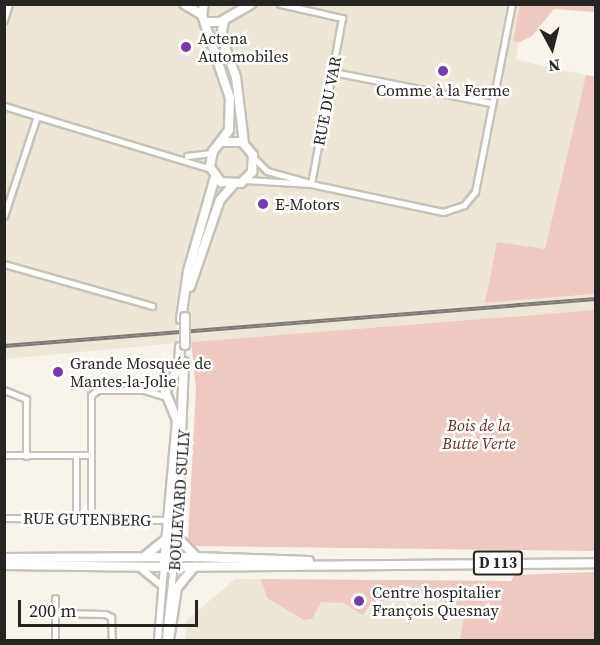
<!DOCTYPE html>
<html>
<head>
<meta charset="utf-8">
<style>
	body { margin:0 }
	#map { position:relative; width:600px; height:645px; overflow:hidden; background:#f8f4ec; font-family:"Source Serif 4",serif }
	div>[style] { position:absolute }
	.built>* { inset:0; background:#eee7d7 }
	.green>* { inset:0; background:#eec9c2 }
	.roads { filter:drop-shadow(2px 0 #c5c2b9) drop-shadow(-2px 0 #c5c2b9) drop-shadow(0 2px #c5c2b9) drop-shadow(0 -2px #c5c2b9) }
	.minor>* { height:5px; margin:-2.5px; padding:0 2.5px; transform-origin:2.5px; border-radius:2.5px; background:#fff }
	.tertiary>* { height:6px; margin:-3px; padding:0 3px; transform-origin:3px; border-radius:3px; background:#fff }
	.secondary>* { height:8px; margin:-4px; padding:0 4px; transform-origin:4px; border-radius:4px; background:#fff }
	.primary>* { height:8px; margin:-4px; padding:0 4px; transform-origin:4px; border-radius:4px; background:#fff }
	.rail>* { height:4px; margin-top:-2px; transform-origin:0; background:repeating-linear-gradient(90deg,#fff 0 4.5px,#7c7a75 0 9px); box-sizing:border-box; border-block:2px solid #7c7a75 }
	.bridges { filter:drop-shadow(2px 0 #c5c2b9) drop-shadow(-2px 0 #c5c2b9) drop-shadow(0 2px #c5c2b9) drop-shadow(0 -2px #c5c2b9) }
	.primary-bridge>* { height:8px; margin:-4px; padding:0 4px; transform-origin:4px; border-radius:4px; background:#fff }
	.dots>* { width:16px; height:16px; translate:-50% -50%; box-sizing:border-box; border:3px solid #fff; border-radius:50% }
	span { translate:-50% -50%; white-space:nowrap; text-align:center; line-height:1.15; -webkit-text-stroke:5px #fff; paint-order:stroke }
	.shield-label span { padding:2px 4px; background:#fff; border:2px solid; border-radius:4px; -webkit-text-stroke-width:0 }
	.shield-label { font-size:15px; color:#262522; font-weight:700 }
	.poi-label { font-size:16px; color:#262522 }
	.left { translate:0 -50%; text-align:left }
	.street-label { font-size:16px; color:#262522 }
	.park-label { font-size:16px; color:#672e26; font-style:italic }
	.frame { position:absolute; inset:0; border:6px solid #262522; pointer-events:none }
	.north { position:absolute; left:522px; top:18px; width:60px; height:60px; -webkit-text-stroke:4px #fff; paint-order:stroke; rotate:173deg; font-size:16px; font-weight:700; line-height:24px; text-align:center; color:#262522 }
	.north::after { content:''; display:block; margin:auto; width:21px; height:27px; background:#262522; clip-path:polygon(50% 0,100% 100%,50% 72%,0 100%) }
	.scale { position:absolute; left:18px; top:600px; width:180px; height:27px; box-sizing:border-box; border:3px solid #262522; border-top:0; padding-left:8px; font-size:18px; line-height:21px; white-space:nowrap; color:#262522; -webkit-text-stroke:4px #fff; paint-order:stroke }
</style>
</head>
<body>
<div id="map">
	<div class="built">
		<div style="clip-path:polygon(5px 5px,525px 5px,516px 60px,586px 75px,545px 250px,486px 303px,595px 294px,595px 310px,191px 342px,189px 323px,177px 323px,177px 343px,5px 359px)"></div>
		<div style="clip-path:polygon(235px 579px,511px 581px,505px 640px,185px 640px,186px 621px)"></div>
	</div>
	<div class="green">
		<div style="clip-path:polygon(520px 5px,595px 5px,595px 12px,554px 9px,532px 36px,520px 42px,513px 41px)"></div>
		<div style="clip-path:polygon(586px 75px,596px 77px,595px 294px,485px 303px,497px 242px,545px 249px)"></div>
		<div style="clip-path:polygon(595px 310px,595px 551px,193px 546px,188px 540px,196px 389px,191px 342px)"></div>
		<div style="clip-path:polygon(595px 572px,595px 640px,460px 640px,466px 607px,433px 599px,372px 601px,363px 615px,343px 603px,321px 602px,312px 619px,304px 620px,267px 598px,261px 579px,511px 581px,514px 575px)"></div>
	</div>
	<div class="roads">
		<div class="minor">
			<div style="left:280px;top:4px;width:64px;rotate:12.7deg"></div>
			<div style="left:342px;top:18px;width:169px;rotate:100.6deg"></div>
			<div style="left:4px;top:20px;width:17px;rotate:-73deg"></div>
			<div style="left:333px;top:72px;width:161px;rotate:11.1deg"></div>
			<div style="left:4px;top:106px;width:216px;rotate:16.9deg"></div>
			<div style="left:187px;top:156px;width:25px;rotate:-7deg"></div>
			<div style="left:254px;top:158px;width:18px;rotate:45deg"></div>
			<div style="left:267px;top:171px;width:45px;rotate:15.6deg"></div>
			<div style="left:246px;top:180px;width:65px;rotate:3.5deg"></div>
			<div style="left:311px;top:184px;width:135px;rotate:12deg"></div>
			<div style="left:443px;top:212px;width:22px;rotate:-18deg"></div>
			<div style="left:464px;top:205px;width:17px;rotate:-50deg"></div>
			<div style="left:475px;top:192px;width:192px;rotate:-78.9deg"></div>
			<div style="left:4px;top:216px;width:105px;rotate:-71.7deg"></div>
			<div style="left:4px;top:264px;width:154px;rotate:15.8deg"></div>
			<div style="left:4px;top:390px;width:24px;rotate:22deg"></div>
			<div style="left:26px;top:399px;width:57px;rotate:90deg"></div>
			<div style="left:148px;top:390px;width:21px;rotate:-14deg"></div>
			<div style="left:4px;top:455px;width:87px"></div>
			<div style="left:76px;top:455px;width:63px;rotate:90deg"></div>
			<div style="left:4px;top:518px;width:165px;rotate:0.7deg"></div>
			<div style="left:91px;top:519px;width:124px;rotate:-90deg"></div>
			<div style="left:91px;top:395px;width:9px;rotate:-36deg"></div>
			<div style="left:98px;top:390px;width:46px"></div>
			<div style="left:144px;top:390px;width:24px;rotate:17deg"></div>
			<div style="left:55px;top:598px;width:42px;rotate:90deg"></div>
			<div style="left:55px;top:613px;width:50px;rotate:1.1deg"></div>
			<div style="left:105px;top:614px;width:7px;rotate:27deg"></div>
			<div style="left:111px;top:617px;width:23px;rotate:88deg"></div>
		</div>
		<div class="tertiary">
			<div style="left:140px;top:568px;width:28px;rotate:39deg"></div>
			<div style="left:166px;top:637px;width:101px;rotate:-83.7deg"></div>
			<div style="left:158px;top:640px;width:73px;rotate:-85.3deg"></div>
		</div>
		<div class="secondary">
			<div style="left:145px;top:556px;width:26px;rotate:-39deg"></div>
			<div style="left:4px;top:558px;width:192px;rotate:-0.3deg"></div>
			<div style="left:4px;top:565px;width:160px;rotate:0.7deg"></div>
		</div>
		<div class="primary">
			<div style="left:184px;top:4px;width:21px;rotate:31deg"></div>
			<div style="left:204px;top:4px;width:11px;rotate:100deg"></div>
			<div style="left:202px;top:15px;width:88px;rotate:71.4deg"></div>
			<div style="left:230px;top:98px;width:32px;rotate:92deg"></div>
			<div style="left:229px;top:130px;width:26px;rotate:127deg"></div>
			<div style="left:213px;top:151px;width:16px;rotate:101deg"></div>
			<div style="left:210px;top:167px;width:19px;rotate:54deg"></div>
			<div style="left:221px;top:182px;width:20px;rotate:3deg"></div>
			<div style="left:241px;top:183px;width:16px;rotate:-45deg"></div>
			<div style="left:252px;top:172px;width:17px;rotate:-87deg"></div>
			<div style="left:253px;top:155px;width:17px;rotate:-130deg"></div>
			<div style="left:242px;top:142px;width:18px;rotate:180deg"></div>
			<div style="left:224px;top:21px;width:15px;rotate:101deg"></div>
			<div style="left:221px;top:36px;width:44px;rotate:69.9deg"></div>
			<div style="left:236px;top:77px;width:66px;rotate:83.1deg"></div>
			<div style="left:207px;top:22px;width:13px"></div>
			<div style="left:220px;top:22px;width:36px;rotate:-30deg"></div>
			<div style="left:190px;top:287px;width:92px;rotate:-71deg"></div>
			<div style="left:220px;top:200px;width:20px;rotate:-49deg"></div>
			<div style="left:181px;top:319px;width:49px;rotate:-81.7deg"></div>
			<div style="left:188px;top:271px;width:98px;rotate:-74deg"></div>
			<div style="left:180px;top:347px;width:20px;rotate:93deg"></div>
			<div style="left:179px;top:367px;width:28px;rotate:120deg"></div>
			<div style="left:165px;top:391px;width:31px;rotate:68deg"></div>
			<div style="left:177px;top:420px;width:148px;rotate:95.1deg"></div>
			<div style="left:164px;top:567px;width:432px;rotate:-0.5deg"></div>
			<div style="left:184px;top:362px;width:175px;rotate:92.3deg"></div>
			<div style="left:177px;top:537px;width:28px;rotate:46deg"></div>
			<div style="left:196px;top:557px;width:113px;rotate:2deg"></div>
			<div style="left:169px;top:640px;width:53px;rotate:-81.3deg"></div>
			<div style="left:177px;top:588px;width:27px;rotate:-51deg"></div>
		</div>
	</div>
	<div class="rail">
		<div style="left:4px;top:346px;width:594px;rotate:-4.54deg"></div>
	</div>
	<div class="bridges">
		<div class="primary-bridge">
			<div style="left:185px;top:345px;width:28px;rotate:-90deg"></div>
		</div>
	</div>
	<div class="dots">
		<div style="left:186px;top:47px;background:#7739ae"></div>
		<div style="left:443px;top:71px;background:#7739ae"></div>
		<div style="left:263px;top:204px;background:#7739ae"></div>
		<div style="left:58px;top:372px;background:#7739ae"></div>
		<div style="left:359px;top:601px;background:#7739ae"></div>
	</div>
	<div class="shield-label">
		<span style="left:498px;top:563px">D 113</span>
	</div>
	<div class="poi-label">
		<span class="left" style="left:198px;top:47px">Actena<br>Automobiles</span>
		<span style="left:443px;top:90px">Comme à la Ferme</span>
		<span class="left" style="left:275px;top:204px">E-Motors</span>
		<span class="left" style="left:70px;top:372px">Grande Mosquée de<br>Mantes-la-Jolie</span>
		<span class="left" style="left:372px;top:601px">Centre hospitalier<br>François Quesnay</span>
	</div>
	<div class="street-label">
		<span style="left:327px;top:101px;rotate:-79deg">RUE DU VAR</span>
		<span style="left:179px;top:500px;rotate:-86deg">BOULEVARD SULLY</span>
		<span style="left:87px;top:519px;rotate:1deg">RUE GUTENBERG</span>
	</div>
	<div class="park-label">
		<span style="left:479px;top:434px">Bois de la<br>Butte Verte</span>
	</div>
	<div class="frame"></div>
	<div class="north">N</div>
	<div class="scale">200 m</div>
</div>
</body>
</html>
